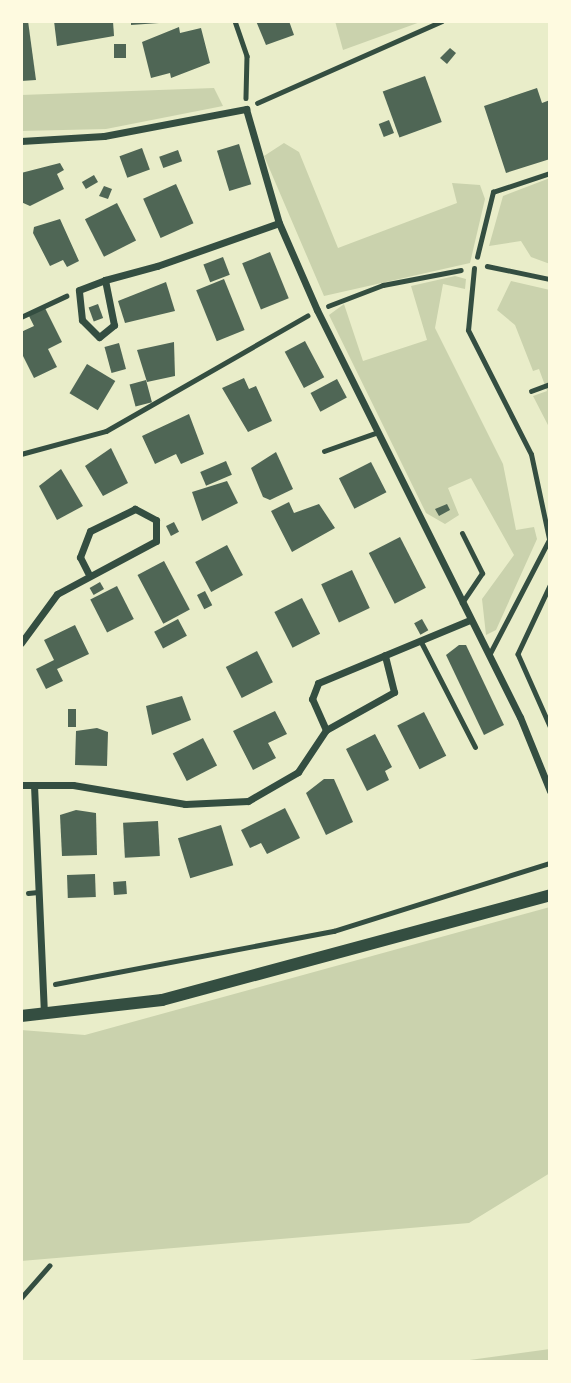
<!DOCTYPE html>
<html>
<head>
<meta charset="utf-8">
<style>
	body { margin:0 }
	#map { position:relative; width:571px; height:1383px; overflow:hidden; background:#e9edc9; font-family:"Alegreya Sans",sans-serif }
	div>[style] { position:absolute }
	.green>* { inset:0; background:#cad2ad }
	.building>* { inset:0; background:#4f6655; transform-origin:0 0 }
	.path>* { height:4.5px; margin:-2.25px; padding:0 2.25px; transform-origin:2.25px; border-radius:2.25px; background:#344e41 }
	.service>* { height:5px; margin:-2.5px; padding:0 2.5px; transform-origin:2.5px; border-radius:2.5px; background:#344e41 }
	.minor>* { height:7px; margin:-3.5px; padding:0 3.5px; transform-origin:3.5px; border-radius:3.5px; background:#344e41 }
	.tertiary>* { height:12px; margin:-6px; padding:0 6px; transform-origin:6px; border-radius:6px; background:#344e41 }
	span { translate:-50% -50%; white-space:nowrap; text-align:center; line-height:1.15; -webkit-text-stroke:5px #fefae0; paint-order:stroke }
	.frame { position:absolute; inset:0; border:23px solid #fefae0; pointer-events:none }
</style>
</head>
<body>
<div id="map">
	<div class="green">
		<div style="clip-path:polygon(335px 21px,423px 21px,343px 50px)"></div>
		<div style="clip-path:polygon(214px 88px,223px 106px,106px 129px,21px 131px,21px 95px)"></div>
		<div style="clip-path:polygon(284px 143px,299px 152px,338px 248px,457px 203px,452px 183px,480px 185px,485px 199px,470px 263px,324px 296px,264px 156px)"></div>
		<div style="clip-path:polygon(550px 178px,550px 264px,531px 257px,521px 241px,489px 246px,503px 196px)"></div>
		<div style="clip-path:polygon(455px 276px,466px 279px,465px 289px,443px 284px,435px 328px,503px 464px,516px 530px,534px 527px,537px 539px,496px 630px,486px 635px,482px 599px,514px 555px,471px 478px,448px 488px,459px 515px,445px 524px,426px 513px,329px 315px,344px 304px,363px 361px,427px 340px,411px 286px)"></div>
		<div style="clip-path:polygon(511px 281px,550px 290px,550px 429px,533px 396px,547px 391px,539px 369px,533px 371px,515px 325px,497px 310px)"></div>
		<div style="clip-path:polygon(550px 907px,550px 1173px,469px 1223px,21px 1261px,21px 1030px,85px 1035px)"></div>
		<div style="clip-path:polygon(550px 1349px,550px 1362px,455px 1362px)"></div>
	</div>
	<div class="building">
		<div style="clip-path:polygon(21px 21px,28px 21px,36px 80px,21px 81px)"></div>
		<div style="clip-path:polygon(54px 21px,113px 21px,114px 36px,57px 46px)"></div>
		<div style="clip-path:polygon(131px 21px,159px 21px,159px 23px,131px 25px)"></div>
		<div style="clip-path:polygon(256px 21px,289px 21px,294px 35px,266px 45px)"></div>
		<div style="clip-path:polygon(179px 27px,180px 33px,201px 28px,210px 63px,171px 78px,170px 73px,151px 78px,142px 42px)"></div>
		<div style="left:126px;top:44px;width:14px;height:12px;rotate:90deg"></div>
		<div style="clip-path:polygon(450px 48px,456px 53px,447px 64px,440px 58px)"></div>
		<div style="left:425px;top:76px;width:49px;height:45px;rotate:70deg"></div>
		<div style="clip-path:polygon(537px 88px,542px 103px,550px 100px,550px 159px,506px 173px,484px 106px)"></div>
		<div style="left:389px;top:120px;width:14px;height:11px;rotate:69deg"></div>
		<div style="left:239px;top:144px;width:42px;height:23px;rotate:73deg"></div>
		<div style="left:142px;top:148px;width:23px;height:24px;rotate:70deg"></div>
		<div style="left:178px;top:150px;width:12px;height:20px;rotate:70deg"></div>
		<div style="clip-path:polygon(60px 163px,64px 170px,57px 174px,64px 189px,30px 206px,21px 202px,21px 173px)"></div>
		<div style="left:94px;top:175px;width:8px;height:14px;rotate:60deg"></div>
		<div style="left:176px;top:184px;width:43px;height:36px;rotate:66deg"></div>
		<div style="clip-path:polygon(104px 186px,112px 189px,108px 199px,99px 196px)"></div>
		<div style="left:117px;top:203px;width:42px;height:36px;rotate:63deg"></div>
		<div style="clip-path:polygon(60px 219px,79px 261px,67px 267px,63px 260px,50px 266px,33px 233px,34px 227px)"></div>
		<div style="left:270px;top:252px;width:50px;height:30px;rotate:68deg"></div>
		<div style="left:223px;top:257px;width:19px;height:21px;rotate:69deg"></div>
		<div style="left:224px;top:279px;width:55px;height:30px;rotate:68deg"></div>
		<div style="clip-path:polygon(166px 282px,175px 311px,125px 323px,118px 301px)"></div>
		<div style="left:98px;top:304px;width:15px;height:10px;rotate:70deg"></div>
		<div style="clip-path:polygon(45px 308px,62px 342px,48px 349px,57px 367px,34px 378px,21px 352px,21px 332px,34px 326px,29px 316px)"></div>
		<div style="left:305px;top:341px;width:41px;height:23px;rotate:62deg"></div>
		<div style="clip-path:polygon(174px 342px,175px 376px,147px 382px,137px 350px)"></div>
		<div style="left:119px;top:343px;width:27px;height:15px;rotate:75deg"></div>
		<div style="left:87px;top:364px;width:33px;height:34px;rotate:31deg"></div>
		<div style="clip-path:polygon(244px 378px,249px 389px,256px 386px,272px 421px,248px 432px,222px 388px)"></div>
		<div style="left:337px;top:379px;width:21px;height:30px;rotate:62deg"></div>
		<div style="left:146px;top:380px;width:23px;height:17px;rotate:75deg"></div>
		<div style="clip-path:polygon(189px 414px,204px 454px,181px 464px,176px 454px,155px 464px,142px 436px)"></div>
		<div style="clip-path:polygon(111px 448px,128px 483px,103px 496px,85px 466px)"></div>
		<div style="clip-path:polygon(276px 452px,293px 489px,270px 500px,263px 497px,251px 468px)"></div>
		<div style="left:226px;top:461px;width:15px;height:28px;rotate:67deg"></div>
		<div style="left:371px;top:462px;width:34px;height:36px;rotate:63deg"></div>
		<div style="clip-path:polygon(61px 469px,83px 506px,57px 520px,39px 486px)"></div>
		<div style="clip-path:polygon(227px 481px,238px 503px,202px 521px,192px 492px)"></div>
		<div style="clip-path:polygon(289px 502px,294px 513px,319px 504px,335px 528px,292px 552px,271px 511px)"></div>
		<div style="clip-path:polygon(447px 504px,450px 510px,439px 516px,435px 509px)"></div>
		<div style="left:174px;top:522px;width:11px;height:9px;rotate:63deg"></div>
		<div style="left:400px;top:537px;width:57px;height:35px;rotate:63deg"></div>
		<div style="left:227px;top:545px;width:34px;height:36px;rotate:62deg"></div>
		<div style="left:164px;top:561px;width:55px;height:30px;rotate:62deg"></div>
		<div style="left:352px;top:570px;width:42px;height:34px;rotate:65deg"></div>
		<div style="left:100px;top:582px;width:8px;height:12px;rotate:60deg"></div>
		<div style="left:117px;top:586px;width:37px;height:30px;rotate:63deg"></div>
		<div style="left:205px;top:591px;width:16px;height:9px;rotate:63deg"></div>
		<div style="left:302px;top:598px;width:40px;height:31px;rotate:63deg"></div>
		<div style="left:178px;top:619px;width:19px;height:27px;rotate:62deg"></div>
		<div style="left:422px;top:619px;width:13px;height:9px;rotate:61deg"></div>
		<div style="clip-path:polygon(75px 625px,89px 654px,57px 669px,63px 681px,46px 689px,36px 669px,54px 660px,44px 640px)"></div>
		<div style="clip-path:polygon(459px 645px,466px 645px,504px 725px,484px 735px,446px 655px)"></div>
		<div style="left:257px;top:651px;width:35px;height:35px;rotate:63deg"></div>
		<div style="clip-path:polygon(182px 696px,191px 720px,152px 735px,146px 706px)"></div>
		<div style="left:68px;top:709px;width:8px;height:18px"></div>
		<div style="clip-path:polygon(275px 711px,287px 734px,268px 743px,276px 758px,253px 770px,233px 731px)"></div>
		<div style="left:424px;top:712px;width:49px;height:30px;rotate:63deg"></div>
		<div style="clip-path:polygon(97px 728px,108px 732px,107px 766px,75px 765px,76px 731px)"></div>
		<div style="clip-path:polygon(375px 734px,392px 767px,385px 771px,389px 780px,367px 791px,346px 749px)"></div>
		<div style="left:203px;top:738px;width:31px;height:34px;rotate:63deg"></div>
		<div style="clip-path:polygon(324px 779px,334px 779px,353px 822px,326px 835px,306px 793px)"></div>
		<div style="clip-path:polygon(285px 808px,300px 838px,267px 854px,261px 843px,250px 848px,241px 830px)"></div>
		<div style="clip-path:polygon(76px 810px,96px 813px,97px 855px,62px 856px,60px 815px)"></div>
		<div style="left:158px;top:821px;width:35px;height:35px;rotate:87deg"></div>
		<div style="left:221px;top:825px;width:42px;height:45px;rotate:73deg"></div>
		<div style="left:95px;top:874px;width:23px;height:28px;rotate:88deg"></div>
		<div style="left:126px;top:881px;width:13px;height:13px;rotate:86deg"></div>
	</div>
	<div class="path">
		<div style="left:235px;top:21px;width:37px;rotate:71deg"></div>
		<div style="left:247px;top:56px;width:42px;rotate:91.4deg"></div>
		<div style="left:257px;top:103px;width:202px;rotate:-23.9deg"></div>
		<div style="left:477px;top:257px;width:67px;rotate:-76.2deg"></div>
		<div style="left:493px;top:192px;width:60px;rotate:-18.4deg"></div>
		<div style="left:487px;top:266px;width:64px;rotate:11.7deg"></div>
		<div style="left:328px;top:306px;width:59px;rotate:-20.9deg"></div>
		<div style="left:383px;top:285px;width:79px;rotate:-10.9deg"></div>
		<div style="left:21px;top:317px;width:50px;rotate:-25deg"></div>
		<div style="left:531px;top:391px;width:20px;rotate:-20deg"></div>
		<div style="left:21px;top:454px;width:88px;rotate:-15.1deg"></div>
		<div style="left:106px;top:431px;width:232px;rotate:-29.8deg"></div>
		<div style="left:550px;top:586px;width:75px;rotate:115.2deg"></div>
		<div style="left:518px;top:654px;width:79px;rotate:66deg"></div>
		<div style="left:55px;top:984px;width:284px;rotate:-10.8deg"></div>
		<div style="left:334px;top:931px;width:226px;rotate:-17.5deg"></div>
		<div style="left:21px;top:1298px;width:43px;rotate:-48.8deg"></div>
	</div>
	<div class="service">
		<div style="left:474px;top:268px;width:62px;rotate:95.5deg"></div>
		<div style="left:468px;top:330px;width:139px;rotate:63.1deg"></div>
		<div style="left:531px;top:454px;width:87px;rotate:78deg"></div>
		<div style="left:324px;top:451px;width:57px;rotate:-19.4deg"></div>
		<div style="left:462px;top:533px;width:45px;rotate:63.4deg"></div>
		<div style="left:482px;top:573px;width:36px;rotate:124deg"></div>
		<div style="left:421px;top:642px;width:118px;rotate:62.8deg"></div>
		<div style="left:489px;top:655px;width:132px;rotate:-62.5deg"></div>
		<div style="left:28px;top:893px;width:10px;rotate:-6deg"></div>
	</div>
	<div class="minor">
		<div style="left:21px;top:141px;width:83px;rotate:-3.4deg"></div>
		<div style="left:104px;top:136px;width:145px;rotate:-10.8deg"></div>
		<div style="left:246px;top:109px;width:119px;rotate:73.9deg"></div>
		<div style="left:279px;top:223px;width:95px;rotate:66.4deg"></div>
		<div style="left:317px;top:310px;width:455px;rotate:63.5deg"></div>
		<div style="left:520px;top:717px;width:80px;rotate:67.9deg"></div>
		<div style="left:105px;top:280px;width:46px;rotate:78.7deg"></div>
		<div style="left:114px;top:325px;width:19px;rotate:141deg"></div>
		<div style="left:99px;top:337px;width:24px;rotate:-135deg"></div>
		<div style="left:82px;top:320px;width:30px;rotate:-96deg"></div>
		<div style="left:79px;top:290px;width:28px;rotate:-21deg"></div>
		<div style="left:105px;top:280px;width:54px;rotate:-15.1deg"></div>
		<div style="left:157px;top:266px;width:129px;rotate:-19.4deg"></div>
		<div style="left:21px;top:643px;width:61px;rotate:-53.7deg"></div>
		<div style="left:57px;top:594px;width:112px;rotate:-28.2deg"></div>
		<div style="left:156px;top:541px;width:21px;rotate:-90deg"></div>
		<div style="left:156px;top:520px;width:24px;rotate:-152deg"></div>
		<div style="left:135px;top:509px;width:50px;rotate:153.9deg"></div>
		<div style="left:90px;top:531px;width:28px;rotate:111deg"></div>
		<div style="left:80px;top:557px;width:18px;rotate:63deg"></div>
		<div style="left:326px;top:730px;width:34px;rotate:-114deg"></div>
		<div style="left:312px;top:699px;width:17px;rotate:-69deg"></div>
		<div style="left:318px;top:683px;width:165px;rotate:-22.5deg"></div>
		<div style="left:21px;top:785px;width:52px"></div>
		<div style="left:73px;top:785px;width:114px;rotate:9.6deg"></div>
		<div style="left:185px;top:804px;width:63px;rotate:-2.7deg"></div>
		<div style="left:248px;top:801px;width:58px;rotate:-30.1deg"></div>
		<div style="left:298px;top:772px;width:50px;rotate:-56.3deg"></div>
		<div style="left:326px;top:730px;width:78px;rotate:-29.2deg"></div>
		<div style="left:394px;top:692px;width:38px;rotate:-104deg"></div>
		<div style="left:34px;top:785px;width:230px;rotate:87.5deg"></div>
	</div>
	<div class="tertiary">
		<div style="left:21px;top:1016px;width:142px;rotate:-6.5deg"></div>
		<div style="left:162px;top:1000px;width:402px;rotate:-15.1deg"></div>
	</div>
	<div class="frame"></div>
</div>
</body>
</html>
